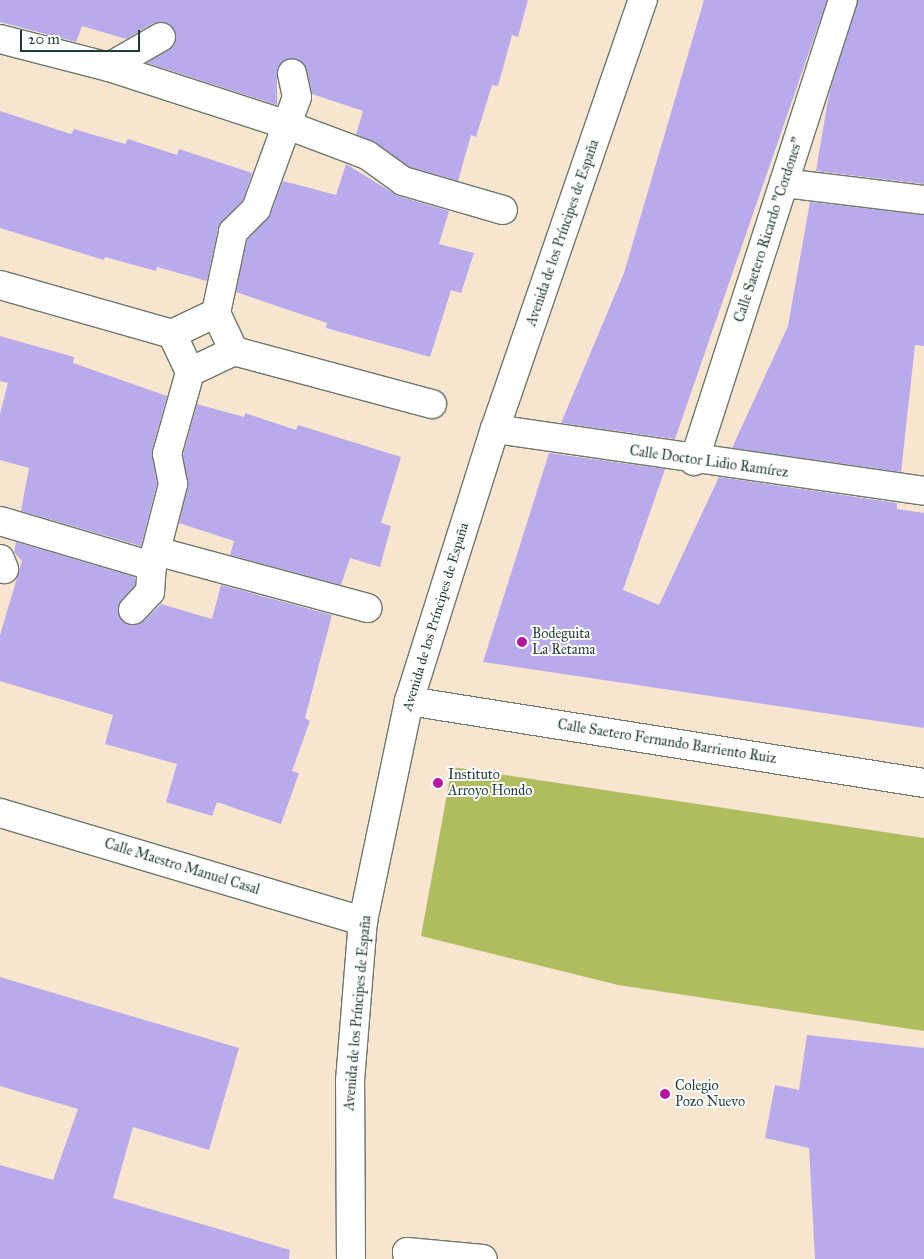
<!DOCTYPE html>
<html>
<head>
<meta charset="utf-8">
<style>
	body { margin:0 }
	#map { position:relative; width:924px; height:1259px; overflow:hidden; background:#f7e5d0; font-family:"IM FELL Great Primer",serif }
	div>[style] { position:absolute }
	.green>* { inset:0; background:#b0bd5f }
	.building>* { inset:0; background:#b9aaeb }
	.roads { filter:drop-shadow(1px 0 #6b786b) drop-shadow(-1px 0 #6b786b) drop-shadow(0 1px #6b786b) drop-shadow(0 -1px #6b786b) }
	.minor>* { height:28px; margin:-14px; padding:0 14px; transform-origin:14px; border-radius:14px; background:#fff }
	.dots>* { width:14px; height:14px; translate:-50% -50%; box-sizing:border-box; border:2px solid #fff; border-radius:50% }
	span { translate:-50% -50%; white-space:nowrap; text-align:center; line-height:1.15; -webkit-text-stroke:4px #fff; paint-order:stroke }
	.street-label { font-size:14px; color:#1f3d34 }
	.poi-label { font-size:14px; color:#1f3d34 }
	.left { translate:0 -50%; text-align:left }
	.scale { position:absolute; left:20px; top:30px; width:120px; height:22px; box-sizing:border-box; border:2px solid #1f3d34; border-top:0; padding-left:6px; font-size:15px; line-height:18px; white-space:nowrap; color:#1f3d34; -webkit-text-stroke:4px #fff; paint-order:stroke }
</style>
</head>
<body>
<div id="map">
	<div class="green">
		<div style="clip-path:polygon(452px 767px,924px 838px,924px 1031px,618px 985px,421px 936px)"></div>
	</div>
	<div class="building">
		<div style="clip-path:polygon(0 0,528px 0,518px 37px,512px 35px,498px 86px,492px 85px,476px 137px,471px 135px,458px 181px,410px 167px,356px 134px,363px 111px,312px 94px,307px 70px,297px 59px,288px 59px,277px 69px,277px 105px,147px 63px,175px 44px,175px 30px,168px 23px,154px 23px,126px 39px,82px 26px,76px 42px,0 22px)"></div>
		<div style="clip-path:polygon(704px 0,827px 0,675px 439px,561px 423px,624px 273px)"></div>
		<div style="clip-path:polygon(858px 0,924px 0,924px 184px,816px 171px,829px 94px)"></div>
		<div style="clip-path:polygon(0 111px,71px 134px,74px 129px,125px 144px,128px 139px,177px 155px,179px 149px,252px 173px,243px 200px,218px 228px,207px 281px,157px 267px,156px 271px,105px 257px,104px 260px,0 228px)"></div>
		<div style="clip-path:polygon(346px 164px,398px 196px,449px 211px,439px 244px,474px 253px,461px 293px,451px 290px,430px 357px,326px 328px,327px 323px,236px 292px,247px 240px,270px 215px,283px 181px,336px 195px)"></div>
		<div style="clip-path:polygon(810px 202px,924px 215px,924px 346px,915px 345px,901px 472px,732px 448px,788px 326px)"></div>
		<div style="clip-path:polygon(0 336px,74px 357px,73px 363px,167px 396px,152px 450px,157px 484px,141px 546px,21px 511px,29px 468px,0 460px,0 414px,8px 383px,0 381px)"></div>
		<div style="clip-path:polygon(197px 404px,244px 417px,245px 413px,296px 430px,298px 425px,401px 457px,381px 523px,391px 526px,380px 567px,350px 558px,341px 585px,230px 555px,234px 541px,179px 523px,188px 487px,183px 455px)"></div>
		<div style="clip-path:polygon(549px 453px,665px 469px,623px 590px,659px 605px,719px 477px,897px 503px,897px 509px,924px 513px,924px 728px,483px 662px)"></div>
		<div style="clip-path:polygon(16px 542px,135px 577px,135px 585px,118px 607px,122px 621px,130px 625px,144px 621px,161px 604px,212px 619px,221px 585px,332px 615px,305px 718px,310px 721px,292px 771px,299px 773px,281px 824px,217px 802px,212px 816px,166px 802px,177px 764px,105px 744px,113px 715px,0 681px,0 635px,22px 561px,14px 552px)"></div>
		<div style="clip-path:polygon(0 977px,239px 1048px,209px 1150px,133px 1127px,113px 1198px,290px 1250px,289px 1259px,0 1259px,0 1165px,53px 1180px,78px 1109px,0 1086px)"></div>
		<div style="clip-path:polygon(807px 1035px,924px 1048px,924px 1259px,815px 1259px,809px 1148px,765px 1138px,775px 1085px,799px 1090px)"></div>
	</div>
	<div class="roads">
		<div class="minor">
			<div style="left:0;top:39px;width:113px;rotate:14.4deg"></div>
			<div style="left:109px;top:67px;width:60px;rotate:-30deg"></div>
			<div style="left:109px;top:67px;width:187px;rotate:18deg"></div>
			<div style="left:287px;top:125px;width:85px;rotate:20.6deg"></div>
			<div style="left:367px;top:155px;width:44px;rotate:35.8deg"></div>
			<div style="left:403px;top:181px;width:104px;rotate:16.2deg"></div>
			<div style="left:784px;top:183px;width:141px;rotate:6.9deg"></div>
			<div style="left:0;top:285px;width:179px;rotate:15.9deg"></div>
			<div style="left:172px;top:334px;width:49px;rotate:-25.5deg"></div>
			<div style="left:216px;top:313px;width:42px;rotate:64.7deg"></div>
			<div style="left:234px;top:351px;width:49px;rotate:154.5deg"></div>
			<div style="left:190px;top:372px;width:42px;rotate:-115.3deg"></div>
			<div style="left:216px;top:313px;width:83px;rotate:-78.1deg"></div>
			<div style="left:233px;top:232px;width:33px;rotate:-45deg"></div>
			<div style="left:256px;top:209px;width:119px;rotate:-69.9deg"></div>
			<div style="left:297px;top:97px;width:24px;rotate:-102deg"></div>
			<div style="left:234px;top:351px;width:205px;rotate:15deg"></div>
			<div style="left:495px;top:429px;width:433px;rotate:8.2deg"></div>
			<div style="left:694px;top:461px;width:484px;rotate:-72.1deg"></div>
			<div style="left:0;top:521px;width:159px;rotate:16.5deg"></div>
			<div style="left:156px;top:551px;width:219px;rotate:15.1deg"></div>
			<div style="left:0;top:559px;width:11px;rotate:68deg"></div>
			<div style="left:133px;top:610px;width:25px;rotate:-47deg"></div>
			<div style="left:150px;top:592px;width:26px;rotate:-86deg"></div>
			<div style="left:152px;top:566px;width:85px;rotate:-75.6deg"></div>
			<div style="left:173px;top:484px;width:31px;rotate:-101deg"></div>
			<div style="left:167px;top:454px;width:85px;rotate:-74.3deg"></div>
			<div style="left:409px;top:701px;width:521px;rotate:9.05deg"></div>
			<div style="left:0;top:813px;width:379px;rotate:16.6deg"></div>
			<div style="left:351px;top:1259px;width:178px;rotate:-90.3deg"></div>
			<div style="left:350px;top:1081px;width:161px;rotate:-85.4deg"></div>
			<div style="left:363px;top:921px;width:225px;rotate:-78.2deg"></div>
			<div style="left:409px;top:701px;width:285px;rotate:-72.5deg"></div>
			<div style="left:495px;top:429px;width:454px;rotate:-71deg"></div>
			<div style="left:408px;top:1259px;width:7px;rotate:-98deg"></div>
			<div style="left:407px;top:1252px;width:76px;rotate:5.3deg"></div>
		</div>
	</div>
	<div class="dots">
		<div style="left:522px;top:642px;background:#b5179e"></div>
		<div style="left:438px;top:783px;background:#b5179e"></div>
		<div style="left:665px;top:1094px;background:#b5179e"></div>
	</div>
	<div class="street-label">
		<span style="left:769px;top:230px;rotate:-72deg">Calle Saetero Ricardo "Cordones"</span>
		<span style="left:563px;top:233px;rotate:-71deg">Avenida de los Príncipes de España</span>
		<span style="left:709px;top:462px;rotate:8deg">Calle Doctor Lidio Ramírez</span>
		<span style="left:436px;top:617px;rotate:-73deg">Avenida de los Príncipes de España</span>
		<span style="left:667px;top:742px;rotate:9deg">Calle Saetero Fernando Barriento Ruiz</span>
		<span style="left:182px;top:867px;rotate:17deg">Calle Maestro Manuel Casal</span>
		<span style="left:358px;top:1013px;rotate:-85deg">Avenida de los Príncipes de España</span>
	</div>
	<div class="poi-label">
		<span class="left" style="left:532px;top:642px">Bodeguita<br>La Retama</span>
		<span class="left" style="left:448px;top:783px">Instituto<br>Arroyo Hondo</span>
		<span class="left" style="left:675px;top:1094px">Colegio<br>Pozo Nuevo</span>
	</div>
	<div class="scale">20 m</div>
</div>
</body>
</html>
